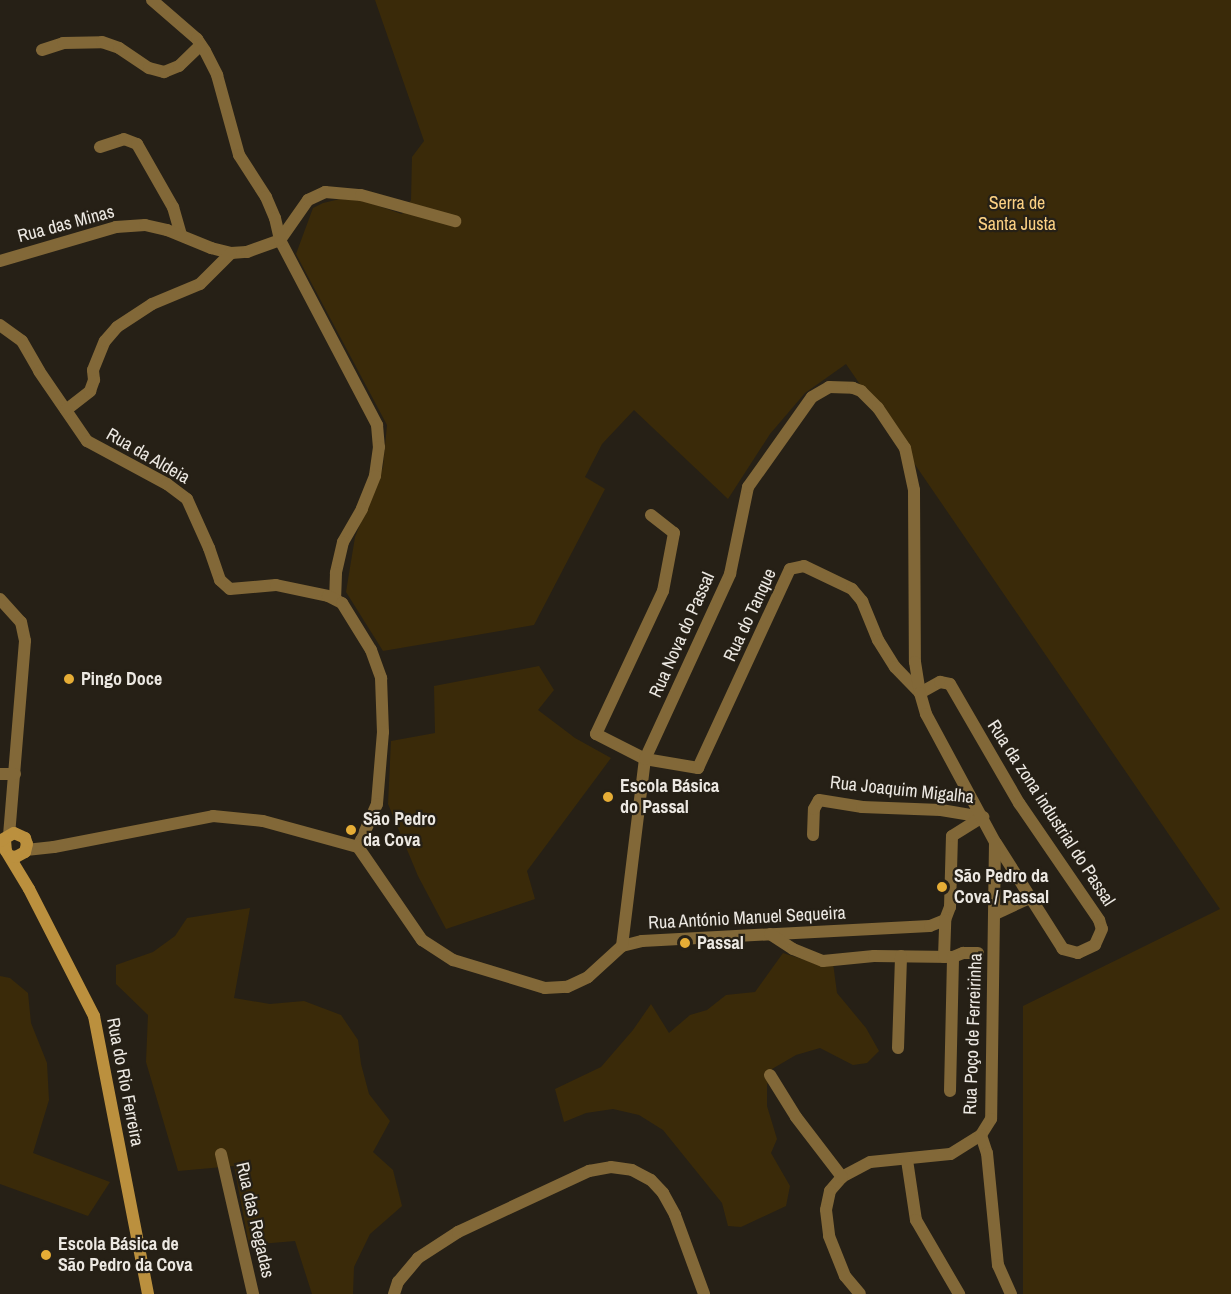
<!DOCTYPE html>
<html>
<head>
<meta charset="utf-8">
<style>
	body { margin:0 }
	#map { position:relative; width:1231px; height:1294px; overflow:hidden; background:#262016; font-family:"Archivo Narrow",sans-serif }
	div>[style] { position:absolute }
	.green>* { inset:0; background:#3a2a09 }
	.street>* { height:12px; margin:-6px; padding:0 6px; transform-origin:6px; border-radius:6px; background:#826838 }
	.secondary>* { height:12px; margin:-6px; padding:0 6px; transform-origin:6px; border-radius:6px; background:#bb903e }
	.dots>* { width:16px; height:16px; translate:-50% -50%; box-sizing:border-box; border:3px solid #262016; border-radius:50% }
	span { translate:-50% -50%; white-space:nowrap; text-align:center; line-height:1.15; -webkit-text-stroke:4.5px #262016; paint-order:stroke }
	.park-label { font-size:18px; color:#fbd083 }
	.street-label { font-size:18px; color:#ece8e2 }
	.poi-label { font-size:18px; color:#ece8e2; font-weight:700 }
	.left { translate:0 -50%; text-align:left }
</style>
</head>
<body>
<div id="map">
	<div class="green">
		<div style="clip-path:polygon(375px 0,1231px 0,1231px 1294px,1023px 1294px,1023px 1006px,1220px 909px,846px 364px,805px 393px,770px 434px,728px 499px,634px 410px,602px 444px,585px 477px,605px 489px,534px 625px,383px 651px,346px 592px,355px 537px,383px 467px,387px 425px,296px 254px,313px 208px,323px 203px,340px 199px,364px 201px,402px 214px,411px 200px,412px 157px,424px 141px)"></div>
		<div style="clip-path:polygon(539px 666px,554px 690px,538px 710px,575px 738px,611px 758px,527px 871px,535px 899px,446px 929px,418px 876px,388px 804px,391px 741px,435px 733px,434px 686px)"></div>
		<div style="clip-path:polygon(250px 908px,234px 998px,270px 1004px,304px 1001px,341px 1015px,358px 1040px,361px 1064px,369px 1094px,390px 1121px,373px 1152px,393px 1170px,402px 1206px,370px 1234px,354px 1267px,353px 1294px,312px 1294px,295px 1241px,249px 1245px,234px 1166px,178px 1171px,146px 1062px,148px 1015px,116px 984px,116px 965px,153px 952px,175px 936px,187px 918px)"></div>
		<div style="clip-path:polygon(783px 953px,805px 960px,833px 963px,837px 993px,866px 1028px,879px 1051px,867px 1063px,853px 1065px,820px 1048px,796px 1055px,772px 1069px,767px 1085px,767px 1106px,777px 1139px,771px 1153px,790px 1186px,786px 1206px,741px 1227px,728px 1226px,722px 1203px,663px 1130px,639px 1115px,613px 1109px,586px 1113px,564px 1122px,555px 1089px,601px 1067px,633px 1030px,651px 1004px,669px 1033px,690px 1015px,707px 1010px,726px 995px,755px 992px)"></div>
		<div style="clip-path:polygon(0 976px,10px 978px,28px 993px,31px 1023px,47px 1063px,49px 1100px,33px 1153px,110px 1182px,88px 1216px,0 1184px)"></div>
	</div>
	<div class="street">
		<div style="left:152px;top:0;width:60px;rotate:40.9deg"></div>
		<div style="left:197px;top:39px;width:14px;rotate:56deg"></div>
		<div style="left:205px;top:51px;width:27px;rotate:63deg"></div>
		<div style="left:217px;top:75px;width:83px;rotate:74.6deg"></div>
		<div style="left:239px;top:155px;width:50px;rotate:57.3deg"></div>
		<div style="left:266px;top:197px;width:23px;rotate:67deg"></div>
		<div style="left:275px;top:218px;width:23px;rotate:77deg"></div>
		<div style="left:280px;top:240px;width:209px;rotate:62.3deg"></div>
		<div style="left:377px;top:425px;width:22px;rotate:85deg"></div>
		<div style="left:379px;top:447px;width:29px;rotate:98deg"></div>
		<div style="left:375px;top:476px;width:35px;rotate:112deg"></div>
		<div style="left:362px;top:509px;width:38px;rotate:120deg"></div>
		<div style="left:343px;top:542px;width:32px;rotate:103deg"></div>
		<div style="left:336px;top:573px;width:26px;rotate:92deg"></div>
		<div style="left:42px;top:50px;width:22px;rotate:-18deg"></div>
		<div style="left:63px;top:43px;width:39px;rotate:-1deg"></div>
		<div style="left:102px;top:42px;width:18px;rotate:19deg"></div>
		<div style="left:119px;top:48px;width:36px;rotate:34deg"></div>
		<div style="left:149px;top:68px;width:16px;rotate:15deg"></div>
		<div style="left:164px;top:72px;width:16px;rotate:-22deg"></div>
		<div style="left:179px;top:66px;width:30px;rotate:-44deg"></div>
		<div style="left:100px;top:147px;width:25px;rotate:-18deg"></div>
		<div style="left:124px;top:139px;width:14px;rotate:21deg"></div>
		<div style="left:137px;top:144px;width:73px;rotate:60.3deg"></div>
		<div style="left:173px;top:207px;width:29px;rotate:74deg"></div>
		<div style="left:0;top:261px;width:121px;rotate:-16.3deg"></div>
		<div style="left:116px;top:227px;width:29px;rotate:-4deg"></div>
		<div style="left:145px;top:225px;width:23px;rotate:13deg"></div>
		<div style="left:167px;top:230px;width:48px;rotate:22.2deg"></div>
		<div style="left:211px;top:248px;width:21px;rotate:14deg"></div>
		<div style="left:231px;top:253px;width:16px;rotate:-4deg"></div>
		<div style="left:247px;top:252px;width:35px;rotate:-20deg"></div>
		<div style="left:280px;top:240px;width:49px;rotate:-55deg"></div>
		<div style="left:308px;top:200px;width:19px;rotate:-25deg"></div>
		<div style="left:325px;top:192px;width:36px;rotate:5deg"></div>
		<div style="left:361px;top:195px;width:98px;rotate:15.5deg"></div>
		<div style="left:0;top:325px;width:27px;rotate:36deg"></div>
		<div style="left:22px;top:341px;width:34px;rotate:60deg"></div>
		<div style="left:39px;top:371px;width:85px;rotate:55.6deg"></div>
		<div style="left:87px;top:441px;width:91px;rotate:28.3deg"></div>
		<div style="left:167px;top:484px;width:25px;rotate:37deg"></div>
		<div style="left:187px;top:499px;width:54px;rotate:65.8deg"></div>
		<div style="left:209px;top:548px;width:34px;rotate:71deg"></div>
		<div style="left:220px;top:580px;width:13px;rotate:42deg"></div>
		<div style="left:230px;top:589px;width:46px;rotate:-5deg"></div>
		<div style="left:276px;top:585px;width:53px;rotate:11.9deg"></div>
		<div style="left:328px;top:596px;width:16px;rotate:27deg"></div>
		<div style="left:342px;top:603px;width:55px;rotate:58.3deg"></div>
		<div style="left:371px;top:650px;width:30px;rotate:70deg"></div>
		<div style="left:381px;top:678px;width:54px;rotate:87.9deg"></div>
		<div style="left:383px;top:732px;width:72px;rotate:94.8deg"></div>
		<div style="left:377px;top:804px;width:47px;rotate:113.8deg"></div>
		<div style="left:66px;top:410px;width:31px;rotate:-38deg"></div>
		<div style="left:90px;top:391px;width:12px;rotate:-70deg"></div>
		<div style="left:94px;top:380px;width:10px;rotate:-96deg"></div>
		<div style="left:93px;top:370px;width:31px;rotate:-68deg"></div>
		<div style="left:105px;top:341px;width:18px;rotate:-49deg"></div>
		<div style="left:117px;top:327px;width:42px;rotate:-33.3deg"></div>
		<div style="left:152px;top:304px;width:52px;rotate:-22.6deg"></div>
		<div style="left:200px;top:284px;width:44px;rotate:-45deg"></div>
		<div style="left:651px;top:515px;width:29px;rotate:38deg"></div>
		<div style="left:674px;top:533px;width:59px;rotate:100.7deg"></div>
		<div style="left:663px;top:591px;width:158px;rotate:115.1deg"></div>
		<div style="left:596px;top:734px;width:55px;rotate:27deg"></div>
		<div style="left:645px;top:759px;width:54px;rotate:9.6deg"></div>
		<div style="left:698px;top:768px;width:219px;rotate:-65.2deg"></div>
		<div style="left:790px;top:569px;width:14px;rotate:-12deg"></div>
		<div style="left:804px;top:566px;width:53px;rotate:25.6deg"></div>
		<div style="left:852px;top:589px;width:16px;rotate:50deg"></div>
		<div style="left:862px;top:601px;width:42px;rotate:67.7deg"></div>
		<div style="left:878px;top:640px;width:32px;rotate:58deg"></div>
		<div style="left:895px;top:667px;width:36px;rotate:46deg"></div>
		<div style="left:920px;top:693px;width:23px;rotate:-29deg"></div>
		<div style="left:940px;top:682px;width:10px;rotate:11deg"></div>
		<div style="left:950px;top:684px;width:138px;rotate:59.9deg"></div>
		<div style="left:1019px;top:803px;width:142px;rotate:55.6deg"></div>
		<div style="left:1099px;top:920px;width:9px;rotate:72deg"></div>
		<div style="left:1102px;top:929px;width:17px;rotate:114deg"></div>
		<div style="left:1095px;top:945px;width:19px;rotate:155deg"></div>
		<div style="left:1078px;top:953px;width:16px;rotate:-165deg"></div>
		<div style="left:1063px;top:949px;width:125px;rotate:-122.3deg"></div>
		<div style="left:0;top:599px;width:31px;rotate:48deg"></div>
		<div style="left:21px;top:622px;width:19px;rotate:78deg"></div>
		<div style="left:25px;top:641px;width:195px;rotate:94.7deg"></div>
		<div style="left:0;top:774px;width:15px"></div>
		<div style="left:813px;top:835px;width:26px;rotate:-88deg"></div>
		<div style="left:814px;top:809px;width:10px;rotate:-61deg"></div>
		<div style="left:819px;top:800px;width:44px;rotate:9.2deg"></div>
		<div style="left:862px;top:807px;width:79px;rotate:2.2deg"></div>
		<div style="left:941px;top:810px;width:43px;rotate:9.5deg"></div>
		<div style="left:358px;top:847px;width:113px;rotate:55.5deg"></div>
		<div style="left:422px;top:940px;width:37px;rotate:33deg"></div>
		<div style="left:453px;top:960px;width:96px;rotate:16.9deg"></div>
		<div style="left:545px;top:988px;width:22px;rotate:-3deg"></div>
		<div style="left:567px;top:987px;width:23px;rotate:-25deg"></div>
		<div style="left:588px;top:977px;width:46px;rotate:-42.4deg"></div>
		<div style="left:622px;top:946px;width:21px;rotate:-14deg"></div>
		<div style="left:642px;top:941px;width:288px;rotate:-3deg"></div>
		<div style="left:930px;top:926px;width:16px;rotate:-22deg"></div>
		<div style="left:945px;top:920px;width:14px;rotate:-69deg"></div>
		<div style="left:950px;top:907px;width:71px;rotate:-88.4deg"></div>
		<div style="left:952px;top:836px;width:36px;rotate:-32deg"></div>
		<div style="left:26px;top:850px;width:28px;rotate:-6deg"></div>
		<div style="left:54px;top:847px;width:162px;rotate:-11deg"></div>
		<div style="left:213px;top:816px;width:50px;rotate:5.7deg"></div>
		<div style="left:263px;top:821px;width:98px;rotate:15.3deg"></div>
		<div style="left:995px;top:914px;width:38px;rotate:-25deg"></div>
		<div style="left:770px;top:934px;width:27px;rotate:33deg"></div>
		<div style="left:793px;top:949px;width:32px;rotate:22deg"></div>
		<div style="left:823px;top:961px;width:51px;rotate:-5.6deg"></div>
		<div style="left:874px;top:956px;width:79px;rotate:0.7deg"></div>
		<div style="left:953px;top:957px;width:11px;rotate:-22deg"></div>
		<div style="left:963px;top:953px;width:15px"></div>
		<div style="left:622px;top:946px;width:188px;rotate:-83deg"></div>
		<div style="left:645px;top:759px;width:204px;rotate:-65.3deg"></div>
		<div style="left:730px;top:574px;width:89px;rotate:-78.3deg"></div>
		<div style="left:748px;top:487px;width:110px;rotate:-54.6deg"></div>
		<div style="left:812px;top:397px;width:20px;rotate:-30deg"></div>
		<div style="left:829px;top:387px;width:24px;rotate:2deg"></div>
		<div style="left:853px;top:388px;width:9px;rotate:21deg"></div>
		<div style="left:861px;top:391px;width:24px;rotate:45deg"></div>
		<div style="left:878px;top:408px;width:48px;rotate:56deg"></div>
		<div style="left:905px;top:448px;width:43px;rotate:77.9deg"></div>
		<div style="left:914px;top:490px;width:172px;rotate:89.7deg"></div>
		<div style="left:915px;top:662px;width:31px;rotate:81deg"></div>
		<div style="left:920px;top:693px;width:22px;rotate:74deg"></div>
		<div style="left:926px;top:714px;width:145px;rotate:61.7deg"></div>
		<div style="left:995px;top:842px;width:277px;rotate:90.8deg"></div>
		<div style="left:991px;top:1119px;width:19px;rotate:122deg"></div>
		<div style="left:981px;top:1135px;width:36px;rotate:148deg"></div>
		<div style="left:950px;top:1154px;width:80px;rotate:174.3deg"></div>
		<div style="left:870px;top:1162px;width:32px;rotate:152deg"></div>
		<div style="left:842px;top:1177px;width:18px;rotate:131deg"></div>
		<div style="left:830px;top:1191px;width:19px;rotate:102deg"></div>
		<div style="left:826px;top:1210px;width:26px;rotate:83deg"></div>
		<div style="left:829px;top:1236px;width:43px;rotate:68.2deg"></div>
		<div style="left:845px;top:1276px;width:23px;rotate:50deg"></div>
		<div style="left:944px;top:957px;width:37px;rotate:-88deg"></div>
		<div style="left:898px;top:1048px;width:92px;rotate:-88.1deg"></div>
		<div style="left:770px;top:1075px;width:49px;rotate:58.2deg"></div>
		<div style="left:796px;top:1117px;width:76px;rotate:52.5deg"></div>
		<div style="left:950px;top:1091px;width:134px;rotate:-88.7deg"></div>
		<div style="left:981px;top:1135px;width:19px;rotate:72deg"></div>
		<div style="left:987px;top:1153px;width:113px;rotate:84.4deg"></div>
		<div style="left:998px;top:1265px;width:32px;rotate:66deg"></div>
		<div style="left:221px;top:1154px;width:144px;rotate:77.1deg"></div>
		<div style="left:907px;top:1160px;width:61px;rotate:81.5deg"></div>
		<div style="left:916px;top:1220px;width:86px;rotate:59.8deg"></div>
		<div style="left:394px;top:1294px;width:13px;rotate:-72deg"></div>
		<div style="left:398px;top:1282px;width:31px;rotate:-50deg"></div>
		<div style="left:418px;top:1258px;width:48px;rotate:-33deg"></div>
		<div style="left:458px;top:1232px;width:145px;rotate:-25deg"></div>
		<div style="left:589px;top:1171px;width:22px;rotate:-10deg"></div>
		<div style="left:611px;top:1167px;width:21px;rotate:8deg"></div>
		<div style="left:632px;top:1170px;width:21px;rotate:28deg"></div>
		<div style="left:651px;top:1180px;width:18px;rotate:47deg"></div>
		<div style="left:663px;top:1193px;width:25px;rotate:61deg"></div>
		<div style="left:675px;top:1215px;width:84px;rotate:69.8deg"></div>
	</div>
	<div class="secondary">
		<div style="left:5px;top:840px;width:11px;rotate:85deg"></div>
		<div style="left:6px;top:851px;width:44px;rotate:58.8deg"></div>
		<div style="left:29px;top:889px;width:143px;rotate:62.9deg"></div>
		<div style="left:94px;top:1016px;width:283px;rotate:79deg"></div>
		<div style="left:0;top:841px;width:16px;rotate:-30deg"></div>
		<div style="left:14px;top:833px;width:12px;rotate:24deg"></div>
		<div style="left:25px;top:838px;width:6px;rotate:72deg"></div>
		<div style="left:27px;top:844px;width:8px;rotate:104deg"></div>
		<div style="left:25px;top:852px;width:10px;rotate:151deg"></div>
		<div style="left:16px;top:857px;width:6px;rotate:-171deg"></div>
	</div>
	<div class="dots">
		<div style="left:69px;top:679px;background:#e6ad36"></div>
		<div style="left:608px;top:797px;background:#e6ad36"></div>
		<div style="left:351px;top:830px;background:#e6ad36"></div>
		<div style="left:942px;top:887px;background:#e6ad36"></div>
		<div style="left:685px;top:943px;background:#e6ad36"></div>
		<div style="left:46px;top:1255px;background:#e6ad36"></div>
	</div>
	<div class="park-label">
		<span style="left:1017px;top:214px">Serra de<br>Santa Justa</span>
	</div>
	<div class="street-label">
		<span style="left:66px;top:224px;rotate:-15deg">Rua das Minas</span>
		<span style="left:148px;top:456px;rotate:30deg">Rua da Aldeia</span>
		<span style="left:750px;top:615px;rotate:-65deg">Rua do Tanque</span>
		<span style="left:682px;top:635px;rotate:-66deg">Rua Nova do Passal</span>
		<span style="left:902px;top:790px;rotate:6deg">Rua Joaquim Migalha</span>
		<span style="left:1051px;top:813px;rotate:57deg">Rua da zona industrial do Passal</span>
		<span style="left:747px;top:918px;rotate:-3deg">Rua António Manuel Sequeira</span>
		<span style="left:973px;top:1034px;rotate:-88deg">Rua Poço de Ferreirinha</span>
		<span style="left:125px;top:1082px;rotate:79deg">Rua do Rio Ferreira</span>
		<span style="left:255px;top:1220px;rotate:77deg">Rua das Regadas</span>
	</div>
	<div class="poi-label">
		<span class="left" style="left:81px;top:679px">Pingo Doce</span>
		<span class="left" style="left:620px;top:797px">Escola Básica<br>do Passal</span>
		<span class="left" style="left:363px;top:830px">São Pedro<br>da Cova</span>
		<span class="left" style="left:954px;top:887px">São Pedro da<br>Cova / Passal</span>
		<span class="left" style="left:697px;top:943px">Passal</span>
		<span class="left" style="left:58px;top:1255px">Escola Básica de<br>São Pedro da Cova</span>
	</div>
</div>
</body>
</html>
